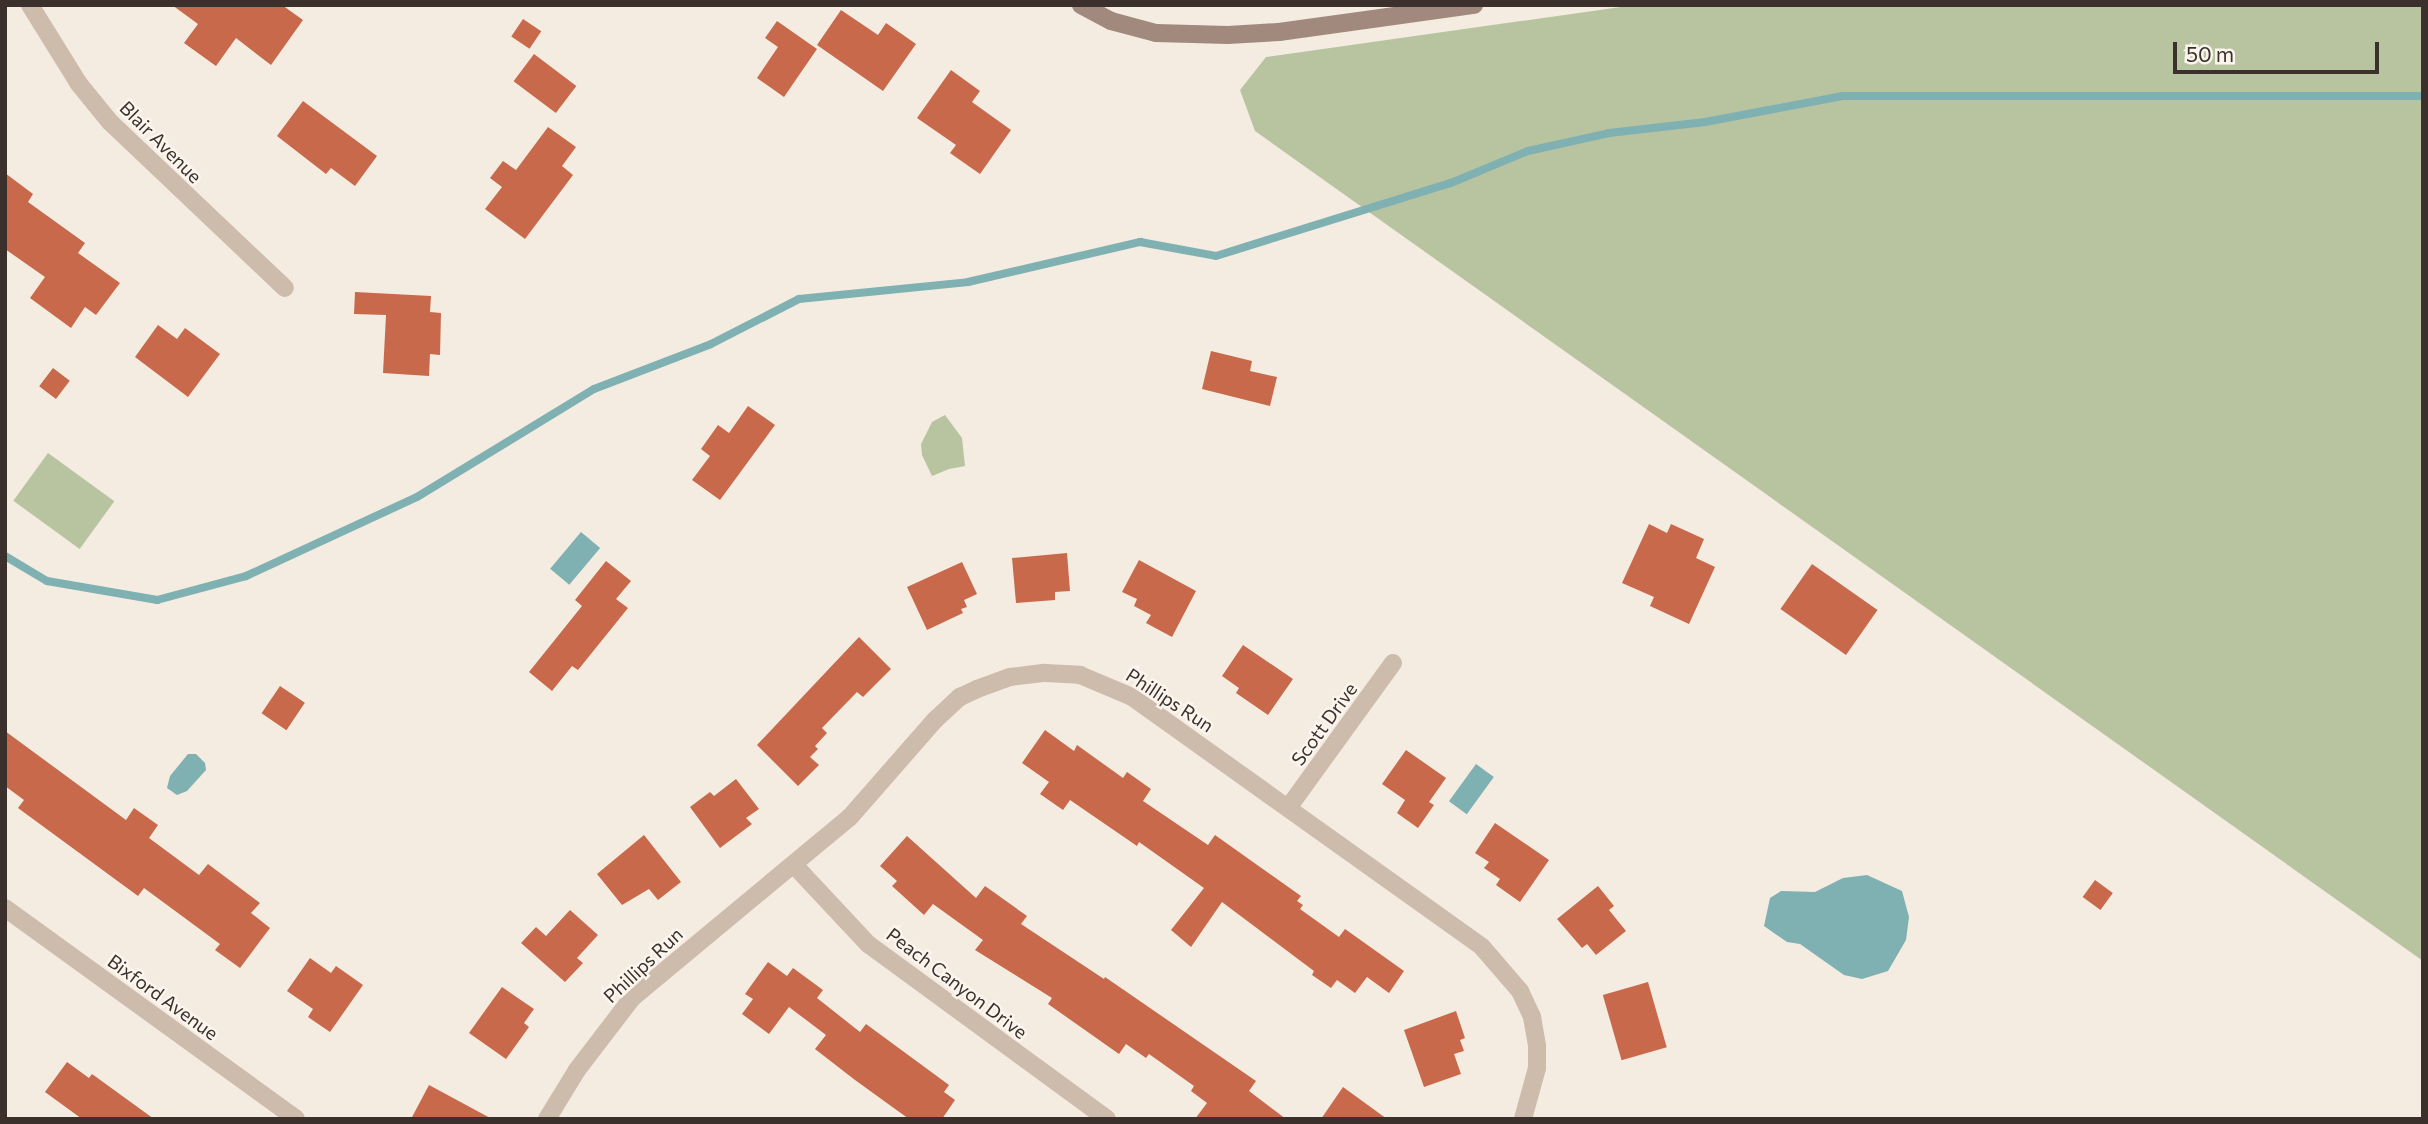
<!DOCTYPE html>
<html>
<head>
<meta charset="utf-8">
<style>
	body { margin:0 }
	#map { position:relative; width:2428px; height:1124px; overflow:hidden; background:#f4ebe1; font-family:Commissioner,sans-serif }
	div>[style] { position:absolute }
	.green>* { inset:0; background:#b8c4a0; transform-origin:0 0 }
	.water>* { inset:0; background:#7fb0b2; transform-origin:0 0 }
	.stream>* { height:8px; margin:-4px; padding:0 4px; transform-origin:4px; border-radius:4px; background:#7fb0b2 }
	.building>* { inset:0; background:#c8694b; transform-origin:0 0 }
	.street>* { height:18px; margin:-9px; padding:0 9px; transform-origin:9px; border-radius:9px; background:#cdbbac }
	.secondary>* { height:18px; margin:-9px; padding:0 9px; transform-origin:9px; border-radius:9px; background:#a18a7d }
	span { translate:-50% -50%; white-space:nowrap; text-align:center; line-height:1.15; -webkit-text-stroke:5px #fbf5ee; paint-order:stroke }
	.street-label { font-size:19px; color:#3b302b }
	.frame { position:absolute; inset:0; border:7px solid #3b302b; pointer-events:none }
	.scale { position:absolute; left:2173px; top:42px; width:206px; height:32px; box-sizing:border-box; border:4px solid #3b302b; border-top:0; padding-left:9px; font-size:21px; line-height:24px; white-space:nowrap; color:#3b302b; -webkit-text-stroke:5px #fbf5ee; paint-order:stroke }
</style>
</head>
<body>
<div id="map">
	<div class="green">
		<div style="clip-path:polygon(1635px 5px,2423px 5px,2423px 961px,1255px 131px,1240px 90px,1266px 57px)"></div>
		<div style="clip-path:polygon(945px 415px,962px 438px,965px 466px,949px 469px,932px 476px,922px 455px,921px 444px,932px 422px)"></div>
		<div style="left:48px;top:453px;width:82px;height:59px;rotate:36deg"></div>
	</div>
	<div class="water">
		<div style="left:581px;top:532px;width:25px;height:48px;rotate:40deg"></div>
		<div style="clip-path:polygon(188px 754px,196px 754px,205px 763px,206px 770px,187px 791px,177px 795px,167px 788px,170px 776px)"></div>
		<div style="left:1476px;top:764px;width:22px;height:46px;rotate:36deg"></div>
		<div style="clip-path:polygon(1867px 875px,1902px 891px,1909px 917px,1906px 940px,1888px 971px,1862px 979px,1844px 975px,1800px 944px,1787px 942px,1764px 926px,1770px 898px,1781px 891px,1815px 892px,1843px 878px)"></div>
	</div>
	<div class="stream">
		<div style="left:5px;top:556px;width:49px;rotate:30.8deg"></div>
		<div style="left:47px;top:581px;width:112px;rotate:9.8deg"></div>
		<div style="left:157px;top:600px;width:92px;rotate:-15.1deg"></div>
		<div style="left:246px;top:576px;width:188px;rotate:-24.8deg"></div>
		<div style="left:417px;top:497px;width:207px;rotate:-31.4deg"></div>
		<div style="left:594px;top:389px;width:125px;rotate:-21deg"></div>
		<div style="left:711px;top:344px;width:99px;rotate:-27.1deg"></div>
		<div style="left:799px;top:299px;width:170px;rotate:-5.7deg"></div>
		<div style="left:968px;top:282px;width:177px;rotate:-13.1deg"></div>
		<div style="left:1140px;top:242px;width:77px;rotate:10.4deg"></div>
		<div style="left:1216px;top:256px;width:246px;rotate:-17.3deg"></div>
		<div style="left:1451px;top:183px;width:83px;rotate:-22.6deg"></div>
		<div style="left:1528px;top:151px;width:83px;rotate:-12.5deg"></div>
		<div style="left:1609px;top:133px;width:97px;rotate:-6.5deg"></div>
		<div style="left:1705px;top:122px;width:140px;rotate:-10.7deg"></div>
		<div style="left:1843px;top:96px;width:580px"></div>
	</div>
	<div class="building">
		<div style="clip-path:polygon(172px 5px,282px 5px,303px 20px,271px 65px,236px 38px,216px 66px,184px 43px,198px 24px)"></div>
		<div style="clip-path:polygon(841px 10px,878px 35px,886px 23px,916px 44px,883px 91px,817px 45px)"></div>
		<div style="left:523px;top:19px;width:22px;height:21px;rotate:34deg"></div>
		<div style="clip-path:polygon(777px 21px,817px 49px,784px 97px,757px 78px,778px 47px,765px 38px)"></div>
		<div style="left:534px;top:54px;width:53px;height:34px;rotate:37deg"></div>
		<div style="clip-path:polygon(951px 70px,980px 91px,972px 102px,1011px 130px,980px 174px,950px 153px,956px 145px,917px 118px)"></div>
		<div style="clip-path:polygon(303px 101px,377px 156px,355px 186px,331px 168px,326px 174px,277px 136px)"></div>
		<div style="clip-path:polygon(548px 127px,576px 147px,562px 166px,573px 175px,525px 239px,485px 209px,502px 187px,490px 178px,503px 161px,516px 170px)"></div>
		<div style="clip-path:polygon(5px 173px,33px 194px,28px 202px,85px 243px,78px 253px,120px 283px,96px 315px,85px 307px,71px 328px,30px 298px,45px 277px,5px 249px)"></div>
		<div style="clip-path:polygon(355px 292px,431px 296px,430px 312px,441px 313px,440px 355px,430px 354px,429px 376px,383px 373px,386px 315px,354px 314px)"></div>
		<div style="clip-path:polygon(158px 325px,177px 339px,185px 328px,220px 354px,188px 397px,135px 357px)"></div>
		<div style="clip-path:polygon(1211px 351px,1252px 361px,1250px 371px,1277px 377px,1270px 406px,1202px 389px)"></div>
		<div style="left:53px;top:368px;width:21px;height:23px;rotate:37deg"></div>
		<div style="clip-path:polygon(748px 406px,775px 425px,720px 500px,692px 480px,710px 456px,701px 449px,718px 425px,729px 433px)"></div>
		<div style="clip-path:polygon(1649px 524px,1667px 533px,1671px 524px,1704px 539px,1696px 558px,1715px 567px,1689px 624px,1650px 606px,1654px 597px,1622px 583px)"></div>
		<div style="clip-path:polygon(1067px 553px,1070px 591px,1055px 592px,1055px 600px,1016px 603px,1012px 558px)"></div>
		<div style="clip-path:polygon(1139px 560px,1196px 591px,1172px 637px,1146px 623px,1151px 615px,1134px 606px,1137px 599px,1122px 592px)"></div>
		<div style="clip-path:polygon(606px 561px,631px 581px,616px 599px,628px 608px,578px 670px,572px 666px,552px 691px,529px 672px,582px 606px,575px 600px)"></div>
		<div style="clip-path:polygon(962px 562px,977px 594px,964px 600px,967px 607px,961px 609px,963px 613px,927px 630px,907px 587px)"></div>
		<div style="left:1812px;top:564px;width:80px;height:55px;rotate:35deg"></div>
		<div style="clip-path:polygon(859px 637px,891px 669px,863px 697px,857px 692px,822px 728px,827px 733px,815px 746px,818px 749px,810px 757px,819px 765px,798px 786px,757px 745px)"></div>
		<div style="clip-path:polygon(1243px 645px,1293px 679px,1268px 715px,1236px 693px,1239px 688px,1222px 676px)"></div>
		<div style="left:280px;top:686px;width:30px;height:33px;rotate:34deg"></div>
		<div style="clip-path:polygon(1045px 730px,1074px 751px,1077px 745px,1123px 778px,1127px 772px,1151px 789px,1143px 801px,1208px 845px,1215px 835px,1301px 896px,1297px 901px,1303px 905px,1300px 909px,1339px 937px,1345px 929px,1404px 971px,1389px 993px,1367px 977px,1355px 993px,1337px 980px,1331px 988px,1312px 975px,1314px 971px,1222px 902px,1191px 947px,1171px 930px,1204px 888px,1139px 842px,1137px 846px,1070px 800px,1063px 810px,1040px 794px,1049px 782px,1022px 763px)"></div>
		<div style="clip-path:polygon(5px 731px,126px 820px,134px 808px,158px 825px,149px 838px,199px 875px,208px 864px,260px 903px,251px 913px,270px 928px,240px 968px,215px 950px,220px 944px,144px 888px,138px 896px,18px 808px,24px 800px,5px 786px)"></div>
		<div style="clip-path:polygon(1406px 750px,1446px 778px,1429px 802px,1434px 805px,1418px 828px,1397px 813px,1405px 800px,1382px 784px)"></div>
		<div style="clip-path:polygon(736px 779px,759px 809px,746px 818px,752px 824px,720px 848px,690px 807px,710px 792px,714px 796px)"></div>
		<div style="clip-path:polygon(1495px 823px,1549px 860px,1520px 902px,1496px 885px,1500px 879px,1484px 868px,1489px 862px,1475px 853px)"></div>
		<div style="clip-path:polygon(644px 835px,681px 882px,658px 900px,649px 889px,622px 905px,597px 874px)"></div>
		<div style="clip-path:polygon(907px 836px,976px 898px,985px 886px,1027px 916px,1021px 924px,1104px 979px,1105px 977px,1256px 1081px,1249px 1091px,1286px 1119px,1195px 1119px,1207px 1103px,1191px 1091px,1194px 1086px,1149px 1054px,1146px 1058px,1126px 1044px,1119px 1054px,1048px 1004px,1052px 998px,975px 950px,983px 940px,933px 904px,924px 915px,892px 886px,897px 881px,880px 866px)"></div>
		<div style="left:2095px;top:880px;width:22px;height:21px;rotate:36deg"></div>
		<div style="clip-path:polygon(1598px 886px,1614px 906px,1609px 910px,1626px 931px,1596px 955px,1587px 944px,1582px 948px,1557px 919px)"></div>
		<div style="clip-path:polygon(570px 910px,598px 935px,577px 958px,583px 963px,565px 982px,521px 943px,536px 927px,546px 936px)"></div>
		<div style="clip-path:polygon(310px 958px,331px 973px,336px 966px,363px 985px,330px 1032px,308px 1017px,313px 1009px,287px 991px)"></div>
		<div style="clip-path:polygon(768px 962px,787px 976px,793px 968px,823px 990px,817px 998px,860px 1032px,866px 1024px,949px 1085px,944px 1092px,955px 1100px,942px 1119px,909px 1119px,855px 1080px,815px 1049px,826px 1035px,789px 1007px,769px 1034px,742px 1014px,753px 999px,745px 994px)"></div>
		<div style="left:1648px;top:982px;width:68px;height:47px;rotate:74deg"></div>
		<div style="clip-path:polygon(502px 987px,534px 1009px,524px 1023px,529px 1027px,506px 1059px,469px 1033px)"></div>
		<div style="clip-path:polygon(1456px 1011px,1465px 1038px,1460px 1040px,1464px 1051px,1454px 1054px,1461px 1074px,1424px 1087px,1404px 1030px)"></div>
		<div style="clip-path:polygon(67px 1062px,89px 1078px,92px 1074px,154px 1119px,82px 1119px,45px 1092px)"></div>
		<div style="clip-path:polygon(429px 1085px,492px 1119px,411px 1119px)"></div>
		<div style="clip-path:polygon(1343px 1087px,1387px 1119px,1321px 1119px)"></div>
	</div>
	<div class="street">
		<div style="left:30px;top:5px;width:93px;rotate:58.2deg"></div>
		<div style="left:79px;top:84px;width:49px;rotate:50.8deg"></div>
		<div style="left:110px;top:122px;width:241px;rotate:43.5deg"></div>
		<div style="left:1288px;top:808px;width:179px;rotate:-54.1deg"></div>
		<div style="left:795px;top:866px;width:107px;rotate:46.9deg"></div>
		<div style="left:868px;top:944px;width:296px;rotate:36.2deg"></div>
		<div style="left:5px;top:908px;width:359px;rotate:35.9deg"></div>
		<div style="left:547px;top:1119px;width:57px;rotate:-58.5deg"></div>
		<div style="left:577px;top:1070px;width:91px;rotate:-52.6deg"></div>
		<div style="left:632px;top:998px;width:283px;rotate:-39.7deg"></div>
		<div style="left:850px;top:817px;width:129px;rotate:-48.8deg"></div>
		<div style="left:935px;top:720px;width:34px;rotate:-43deg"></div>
		<div style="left:960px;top:697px;width:19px;rotate:-25deg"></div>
		<div style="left:977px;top:689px;width:35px;rotate:-20deg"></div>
		<div style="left:1010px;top:677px;width:35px;rotate:-7deg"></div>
		<div style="left:1045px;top:673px;width:35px;rotate:3deg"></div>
		<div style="left:1080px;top:675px;width:56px;rotate:22.9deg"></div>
		<div style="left:1132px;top:697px;width:430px;rotate:35.5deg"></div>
		<div style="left:1482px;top:947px;width:58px;rotate:49.2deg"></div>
		<div style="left:1520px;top:991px;width:29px;rotate:65deg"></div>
		<div style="left:1532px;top:1017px;width:29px;rotate:80deg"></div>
		<div style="left:1537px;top:1046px;width:22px;rotate:90deg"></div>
		<div style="left:1537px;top:1068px;width:53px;rotate:105.4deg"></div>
	</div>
	<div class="secondary">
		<div style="left:1081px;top:5px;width:34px;rotate:28deg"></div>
		<div style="left:1111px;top:21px;width:47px;rotate:14.9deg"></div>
		<div style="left:1156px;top:33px;width:72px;rotate:1.6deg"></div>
		<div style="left:1228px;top:35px;width:51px;rotate:-3.4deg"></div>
		<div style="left:1279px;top:32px;width:197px;rotate:-7.9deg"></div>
	</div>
	<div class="street-label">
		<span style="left:161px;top:142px;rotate:45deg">Blair Avenue</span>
		<span style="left:1170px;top:700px;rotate:33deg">Phillips Run</span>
		<span style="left:1324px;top:724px;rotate:-54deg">Scott Drive</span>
		<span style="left:643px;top:965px;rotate:-43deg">Phillips Run</span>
		<span style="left:957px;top:983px;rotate:37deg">Peach Canyon Drive</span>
		<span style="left:163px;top:997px;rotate:36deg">Bixford Avenue</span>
	</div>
	<div class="frame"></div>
	<div class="scale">50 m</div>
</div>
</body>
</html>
